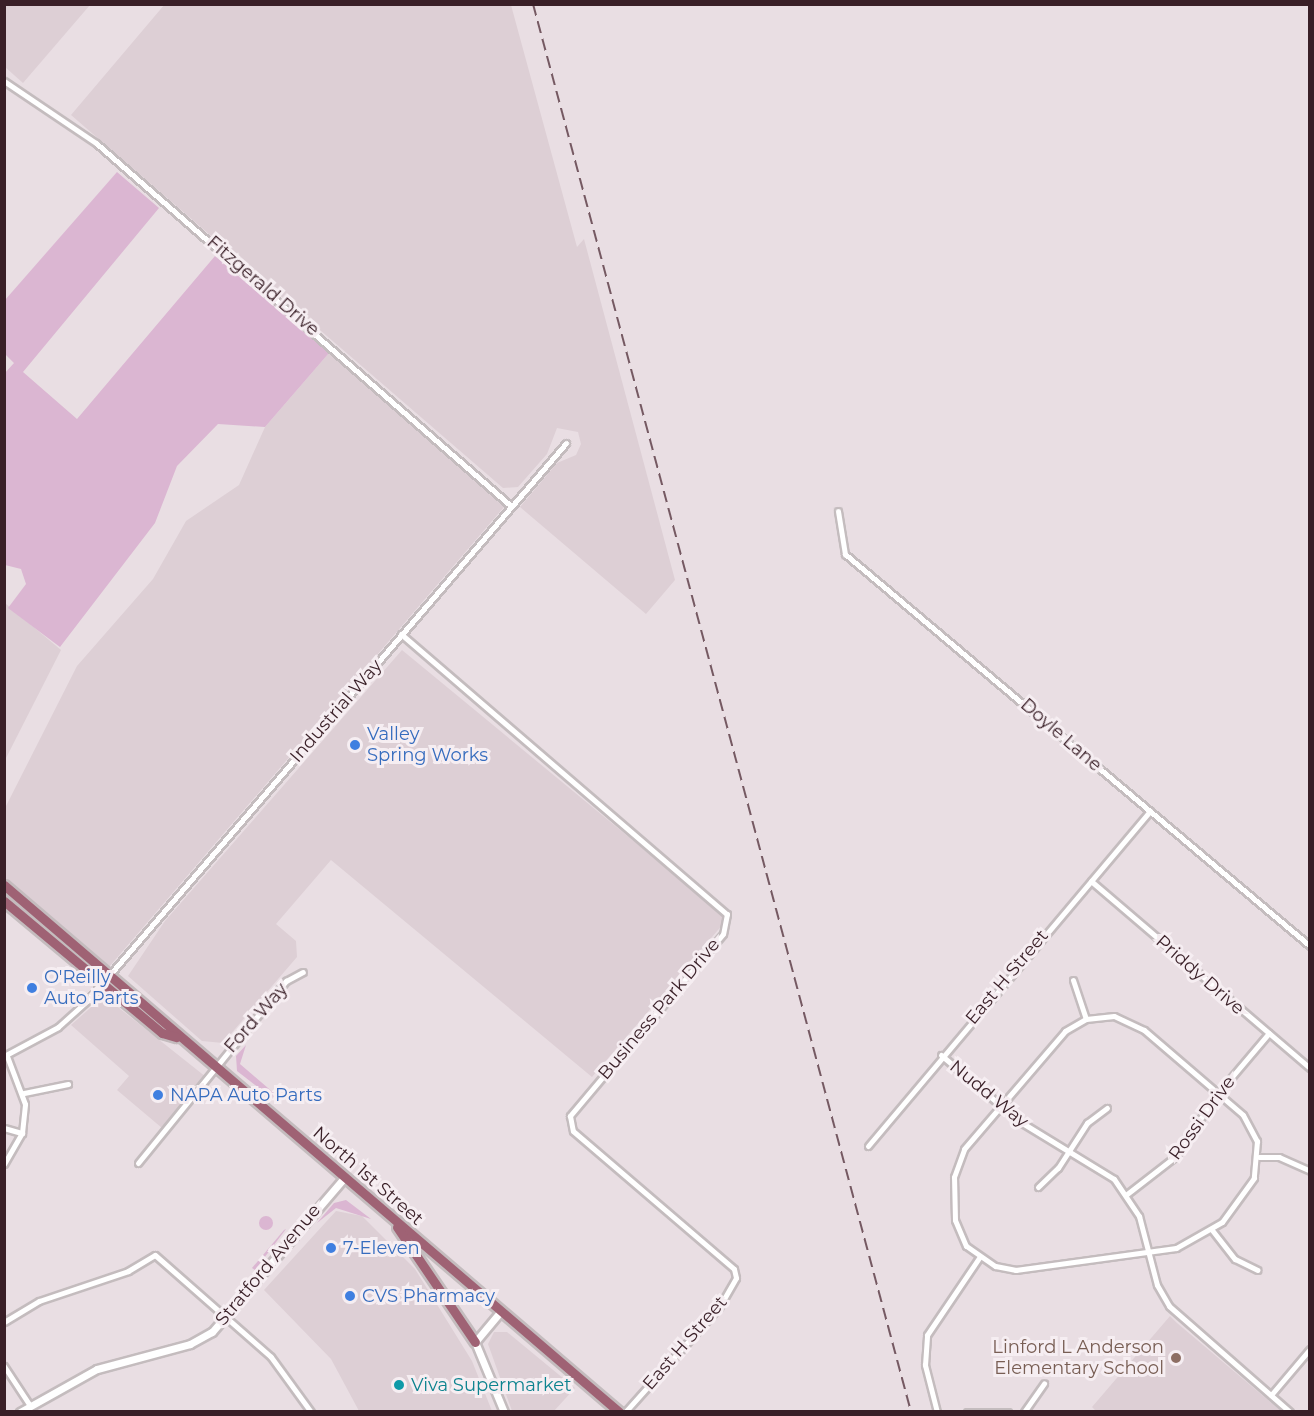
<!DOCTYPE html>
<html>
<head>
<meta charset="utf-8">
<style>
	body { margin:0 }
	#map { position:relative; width:1314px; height:1416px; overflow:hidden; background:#e9dee3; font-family:Montserrat,sans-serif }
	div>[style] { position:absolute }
	.built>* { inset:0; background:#ddcfd5 }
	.green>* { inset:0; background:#dbb6d2 }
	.round { border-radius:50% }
	.roads { filter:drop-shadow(2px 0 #c4bcbe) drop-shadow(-2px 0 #c4bcbe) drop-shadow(0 2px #c4bcbe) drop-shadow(0 -2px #c4bcbe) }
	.minor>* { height:5px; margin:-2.5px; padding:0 2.5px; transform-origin:2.5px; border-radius:2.5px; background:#fff }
	.tertiary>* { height:7px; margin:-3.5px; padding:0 3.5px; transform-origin:3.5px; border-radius:3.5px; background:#fff }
	.primary>* { height:9px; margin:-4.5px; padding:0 4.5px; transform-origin:4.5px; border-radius:4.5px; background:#9f6274 }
	.rail>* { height:2px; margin-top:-1px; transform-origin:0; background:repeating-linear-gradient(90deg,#755962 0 12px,transparent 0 18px) }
	.dots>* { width:16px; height:16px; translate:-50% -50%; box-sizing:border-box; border:3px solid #f6eef2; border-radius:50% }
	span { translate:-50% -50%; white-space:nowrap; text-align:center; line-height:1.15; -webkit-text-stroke:6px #f6eef2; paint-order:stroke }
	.street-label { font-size:18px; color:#391f27 }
	.shop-label { font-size:18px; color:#366cbe }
	.left { translate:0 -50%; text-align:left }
	.education-label { font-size:18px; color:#785e54 }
	.right { translate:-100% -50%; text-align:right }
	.culture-label { font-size:18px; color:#0d838f }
	.frame { position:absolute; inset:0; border:6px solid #391f27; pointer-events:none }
</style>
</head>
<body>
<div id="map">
	<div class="built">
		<div style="clip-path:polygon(5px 4px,90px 4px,90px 5px,23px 83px,5px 67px)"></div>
		<div style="clip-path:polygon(165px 4px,511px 5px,577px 247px,584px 239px,675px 580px,646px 614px,520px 507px,557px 463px,576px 455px,581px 444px,578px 432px,557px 428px,547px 454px,518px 487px,503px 488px,71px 115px)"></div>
		<div style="clip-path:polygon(329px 353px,504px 507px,109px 967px,5px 880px,4px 810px,77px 666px,153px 579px,186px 521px,239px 485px,265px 427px)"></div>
		<div style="clip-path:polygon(5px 603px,61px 650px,5px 760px,4px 603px)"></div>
		<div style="clip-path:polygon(402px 650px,722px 914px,724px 923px,592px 1077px,331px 860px,276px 924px,296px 941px,297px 957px,223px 1043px,202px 1041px,128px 976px,165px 921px)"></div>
		<div style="clip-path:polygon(109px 1000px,206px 1077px,162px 1128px,117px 1090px,129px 1076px,71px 1025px,98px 1001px)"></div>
		<div style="clip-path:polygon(336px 1211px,362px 1216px,415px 1269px,472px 1361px,492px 1411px,359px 1411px,331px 1359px,264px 1290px)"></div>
		<div style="clip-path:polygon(1170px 1316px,1177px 1323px,1281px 1411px,1097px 1412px,1092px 1407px)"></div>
		<div style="clip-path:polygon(494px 1332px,507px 1332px,575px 1388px,554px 1411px,512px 1411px,488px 1344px)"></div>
	</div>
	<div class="green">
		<div style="clip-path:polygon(117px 172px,159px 208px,23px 372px,77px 419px,215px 256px,329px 353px,265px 427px,218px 424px,177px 466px,155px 523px,60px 647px,8px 608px,26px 584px,21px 569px,5px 565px,4px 374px,14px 363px,5px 354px,5px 300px)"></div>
		<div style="clip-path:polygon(246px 1045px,240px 1064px,275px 1094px,272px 1098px,237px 1071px,236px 1056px)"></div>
		<div style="clip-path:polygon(346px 1200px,371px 1219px,336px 1208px,317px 1223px,334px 1203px)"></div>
		<div class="round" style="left:259px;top:1216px;width:14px;height:14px"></div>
		<div style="clip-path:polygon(286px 1229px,255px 1270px,252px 1268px,284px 1230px)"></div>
	</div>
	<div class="roads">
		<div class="minor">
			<div style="left:4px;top:81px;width:111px;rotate:34deg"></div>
			<div style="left:96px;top:143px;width:551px;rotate:41.18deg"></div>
			<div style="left:838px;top:511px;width:44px;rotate:80.8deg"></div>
			<div style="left:845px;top:554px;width:608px;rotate:40.13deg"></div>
			<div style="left:401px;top:634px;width:430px;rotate:40.7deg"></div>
			<div style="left:727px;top:914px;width:20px;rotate:101deg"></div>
			<div style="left:723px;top:934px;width:238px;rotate:130.1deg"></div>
			<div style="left:570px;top:1116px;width:15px;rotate:79deg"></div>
			<div style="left:573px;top:1131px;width:212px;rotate:40.6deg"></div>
			<div style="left:734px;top:1269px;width:9px;rotate:77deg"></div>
			<div style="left:736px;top:1278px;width:34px;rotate:120deg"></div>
			<div style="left:719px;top:1307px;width:141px;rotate:131.8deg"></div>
			<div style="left:1091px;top:881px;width:288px;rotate:40.5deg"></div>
			<div style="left:1073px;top:980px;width:41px;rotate:71.6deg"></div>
			<div style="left:1114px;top:1016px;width:33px;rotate:25deg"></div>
			<div style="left:1144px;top:1030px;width:130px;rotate:40.6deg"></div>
			<div style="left:1243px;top:1115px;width:30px;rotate:62deg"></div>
			<div style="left:1257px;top:1141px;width:37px;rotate:95deg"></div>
			<div style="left:1254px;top:1178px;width:54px;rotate:126deg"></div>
			<div style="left:1222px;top:1222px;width:53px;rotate:150.5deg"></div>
			<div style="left:1176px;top:1248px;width:162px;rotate:172.2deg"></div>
			<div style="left:1016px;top:1270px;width:21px;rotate:-169deg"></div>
			<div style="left:995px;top:1266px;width:35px;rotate:-145deg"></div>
			<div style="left:966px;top:1246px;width:28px;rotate:-113deg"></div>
			<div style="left:955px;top:1220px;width:43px;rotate:-91.3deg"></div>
			<div style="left:954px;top:1177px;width:30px;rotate:-70deg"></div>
			<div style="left:964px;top:1149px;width:155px;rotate:-49.4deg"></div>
			<div style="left:1065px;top:1031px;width:24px;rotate:-30deg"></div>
			<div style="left:1086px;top:1019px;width:28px;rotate:-6deg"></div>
			<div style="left:941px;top:1055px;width:102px;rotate:40.2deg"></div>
			<div style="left:1019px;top:1121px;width:111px;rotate:31.4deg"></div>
			<div style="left:1114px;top:1179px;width:45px;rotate:56deg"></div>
			<div style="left:1139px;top:1216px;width:71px;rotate:75.4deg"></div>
			<div style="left:1157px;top:1285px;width:24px;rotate:60deg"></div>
			<div style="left:1169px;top:1306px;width:161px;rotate:41.2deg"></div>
			<div style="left:4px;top:1056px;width:61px;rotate:-28.2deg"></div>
			<div style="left:58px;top:1027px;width:40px;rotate:-42deg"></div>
			<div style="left:88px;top:1000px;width:734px;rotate:-49.36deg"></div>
			<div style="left:24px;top:1093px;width:45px;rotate:-11.6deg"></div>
			<div style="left:4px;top:1128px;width:19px;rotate:16deg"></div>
			<div style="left:868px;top:1146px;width:438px;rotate:-49.9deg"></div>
			<div style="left:1259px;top:1157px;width:20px"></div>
			<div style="left:1279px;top:1157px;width:34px;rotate:24deg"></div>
			<div style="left:138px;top:1163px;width:235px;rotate:-50.9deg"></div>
			<div style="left:286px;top:981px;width:19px;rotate:-28deg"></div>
			<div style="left:4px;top:1164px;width:36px;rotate:-60deg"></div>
			<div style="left:22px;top:1133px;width:29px;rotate:-84deg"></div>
			<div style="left:25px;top:1104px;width:51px;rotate:-110.6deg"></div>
			<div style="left:1038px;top:1187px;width:28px;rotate:-44deg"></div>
			<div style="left:1058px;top:1168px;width:54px;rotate:-57.2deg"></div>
			<div style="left:1087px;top:1123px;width:25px;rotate:-37deg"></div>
			<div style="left:1127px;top:1194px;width:62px;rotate:-37.8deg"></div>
			<div style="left:1176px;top:1156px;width:69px;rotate:-56.8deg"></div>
			<div style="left:1214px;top:1098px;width:85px;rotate:-49.8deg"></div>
			<div style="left:1212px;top:1230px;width:37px;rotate:52deg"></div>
			<div style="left:1235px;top:1259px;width:25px;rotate:26deg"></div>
			<div style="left:4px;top:1322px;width:41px;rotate:-31deg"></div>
			<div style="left:39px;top:1301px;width:94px;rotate:-18.6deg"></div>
			<div style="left:128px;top:1271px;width:31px;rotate:-31deg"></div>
			<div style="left:155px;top:1255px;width:154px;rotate:41.3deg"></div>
			<div style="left:271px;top:1357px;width:68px;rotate:54deg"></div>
			<div style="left:4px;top:1366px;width:45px;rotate:56.7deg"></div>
			<div style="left:1271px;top:1395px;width:60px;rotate:-49.7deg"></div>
			<div style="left:937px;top:1412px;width:49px;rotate:-104.3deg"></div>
			<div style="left:925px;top:1365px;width:30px;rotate:-86deg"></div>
			<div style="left:927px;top:1335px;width:93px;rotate:-56deg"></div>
			<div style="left:967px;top:1412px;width:41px"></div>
			<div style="left:1024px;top:1412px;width:35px;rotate:-55deg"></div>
		</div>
		<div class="tertiary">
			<div style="left:501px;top:1311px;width:40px;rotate:130deg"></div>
			<div style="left:475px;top:1342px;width:76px;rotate:67.5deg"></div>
			<div style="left:20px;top:1412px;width:88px;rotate:-29.2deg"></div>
			<div style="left:97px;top:1369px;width:96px;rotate:-15deg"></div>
			<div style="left:190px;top:1344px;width:25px;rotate:-29deg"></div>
			<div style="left:212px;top:1332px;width:204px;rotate:-49.4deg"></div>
		</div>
		<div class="primary">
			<div style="left:4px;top:885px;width:810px;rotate:40.59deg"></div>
			<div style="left:4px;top:901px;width:206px;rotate:39.9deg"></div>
			<div style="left:162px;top:1033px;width:15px;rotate:16deg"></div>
			<div style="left:397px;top:1227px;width:139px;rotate:55.9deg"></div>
		</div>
	</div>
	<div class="rail">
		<div style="left:533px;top:4px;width:1458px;rotate:74.97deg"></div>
	</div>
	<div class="dots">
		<div style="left:355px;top:745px;background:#3f7fe0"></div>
		<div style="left:32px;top:988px;background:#3f7fe0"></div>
		<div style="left:158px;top:1095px;background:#3f7fe0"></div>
		<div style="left:331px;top:1248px;background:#3f7fe0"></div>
		<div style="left:350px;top:1296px;background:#3f7fe0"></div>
		<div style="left:1176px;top:1358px;background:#8d6e63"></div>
		<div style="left:399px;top:1385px;background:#0f9aa8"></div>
	</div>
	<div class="street-label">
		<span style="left:263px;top:286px;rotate:41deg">Fitzgerald Drive</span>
		<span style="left:336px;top:711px;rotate:-49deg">Industrial Way</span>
		<span style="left:1061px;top:735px;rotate:41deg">Doyle Lane</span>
		<span style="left:1200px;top:975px;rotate:41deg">Priddy Drive</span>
		<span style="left:1007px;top:977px;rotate:-50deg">East H Street</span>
		<span style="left:659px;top:1009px;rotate:-50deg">Business Park Drive</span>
		<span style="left:256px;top:1018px;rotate:-49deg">Ford Way</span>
		<span style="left:989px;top:1094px;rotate:39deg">Nudd Way</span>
		<span style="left:1202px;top:1118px;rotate:-54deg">Rossi Drive</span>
		<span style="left:368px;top:1176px;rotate:41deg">North 1st Street</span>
		<span style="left:268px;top:1265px;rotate:-50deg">Stratford Avenue</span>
		<span style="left:685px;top:1343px;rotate:-49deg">East H Street</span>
	</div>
	<div class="shop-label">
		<span class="left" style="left:367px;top:745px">Valley<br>Spring Works</span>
		<span class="left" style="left:44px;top:988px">O'Reilly<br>Auto Parts</span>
		<span class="left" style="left:170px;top:1095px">NAPA Auto Parts</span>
		<span class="left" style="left:343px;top:1248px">7-Eleven</span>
		<span class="left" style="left:362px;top:1296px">CVS Pharmacy</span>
	</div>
	<div class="education-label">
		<span class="right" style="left:1164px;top:1358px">Linford L Anderson<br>Elementary School</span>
	</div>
	<div class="culture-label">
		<span class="left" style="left:411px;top:1385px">Viva Supermarket</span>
	</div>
	<div class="frame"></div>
</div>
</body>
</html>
